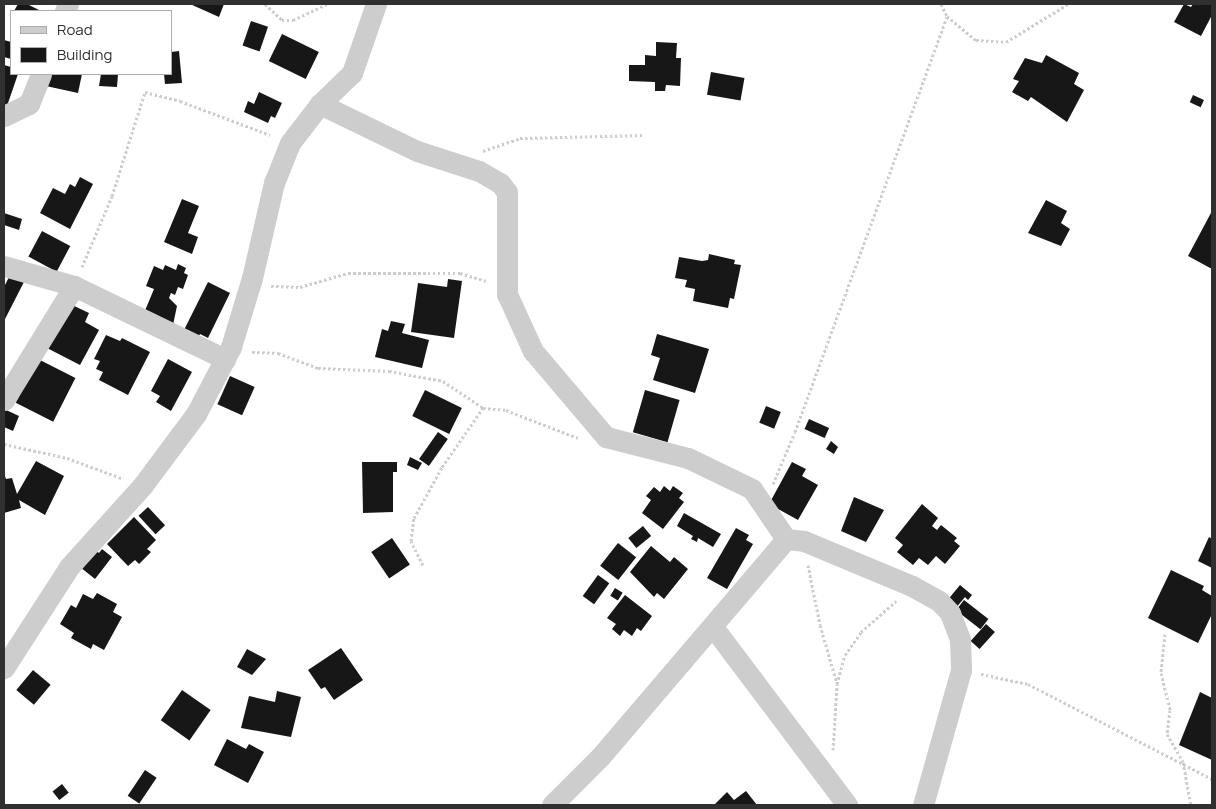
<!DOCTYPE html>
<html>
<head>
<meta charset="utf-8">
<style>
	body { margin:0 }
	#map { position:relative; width:1216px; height:809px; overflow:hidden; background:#fff; font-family:Manrope,sans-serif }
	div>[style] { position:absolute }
	.building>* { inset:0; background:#171717; transform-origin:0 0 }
	.path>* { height:3px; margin-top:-1.5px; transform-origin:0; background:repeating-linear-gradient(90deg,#cdcdcd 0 2.5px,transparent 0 5px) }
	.minor>* { height:21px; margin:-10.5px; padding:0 10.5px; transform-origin:10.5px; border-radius:10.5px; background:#cdcdcd }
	span { translate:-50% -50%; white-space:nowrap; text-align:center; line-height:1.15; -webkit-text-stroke:5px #fff; paint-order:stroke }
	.frame { position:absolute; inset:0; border:5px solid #303030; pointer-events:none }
	.legend { position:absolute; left:10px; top:10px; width:162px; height:65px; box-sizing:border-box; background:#fff; border:1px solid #acacac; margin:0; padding:6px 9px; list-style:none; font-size:15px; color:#303030 }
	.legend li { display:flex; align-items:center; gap:10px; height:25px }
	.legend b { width:25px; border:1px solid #acacac }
</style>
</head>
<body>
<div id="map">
	<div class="building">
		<div style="clip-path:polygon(18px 4px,27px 4px,41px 11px,14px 11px)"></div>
		<div style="clip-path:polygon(190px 4px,224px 4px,219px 17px)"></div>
		<div style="clip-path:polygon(1184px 4px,1191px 7px,1193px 4px,1212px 4px,1212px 15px,1201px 36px,1174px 22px)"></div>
		<div style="left:251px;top:21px;width:18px;height:26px;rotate:19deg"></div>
		<div style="left:282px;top:34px;width:41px;height:30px;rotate:26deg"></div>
		<div style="clip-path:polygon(4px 40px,11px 42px,11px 59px,4px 57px)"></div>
		<div style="clip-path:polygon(656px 42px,677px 43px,676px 58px,681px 58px,680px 86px,666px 85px,665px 91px,655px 91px,655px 82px,629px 81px,629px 65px,645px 65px,645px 55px,656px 56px)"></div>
		<div style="clip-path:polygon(179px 51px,182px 83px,165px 84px,164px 74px,171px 74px,171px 52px)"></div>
		<div style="clip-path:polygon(1046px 55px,1079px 73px,1074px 84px,1084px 90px,1067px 122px,1031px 97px,1028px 101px,1012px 92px,1019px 81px,1013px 79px,1025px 58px,1042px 63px)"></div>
		<div style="clip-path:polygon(4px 65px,11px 67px,11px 74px,18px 74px,7px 106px,4px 105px)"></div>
		<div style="left:711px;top:72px;width:34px;height:23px;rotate:10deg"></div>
		<div style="clip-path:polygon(48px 74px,82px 74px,78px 93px,46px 86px)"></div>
		<div style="clip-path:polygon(101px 74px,118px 74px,117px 87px,99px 86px)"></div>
		<div style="clip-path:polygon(259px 92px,282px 103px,275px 118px,271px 116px,268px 123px,244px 112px,248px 101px,254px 104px)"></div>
		<div style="left:1193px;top:95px;width:12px;height:8px;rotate:24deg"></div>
		<div style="clip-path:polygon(80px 177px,93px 184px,70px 229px,40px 213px,53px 188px,65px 194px,70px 184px,75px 187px)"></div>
		<div style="clip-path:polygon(182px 199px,199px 206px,188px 233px,198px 237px,192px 254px,164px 242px)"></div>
		<div style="clip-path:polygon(1046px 200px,1067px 211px,1061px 223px,1070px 229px,1061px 246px,1028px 233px)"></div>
		<div style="clip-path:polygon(1212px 211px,1212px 269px,1188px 256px)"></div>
		<div style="clip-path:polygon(4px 213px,22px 219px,19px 230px,4px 225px)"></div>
		<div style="left:42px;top:231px;width:32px;height:29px;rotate:28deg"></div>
		<div style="clip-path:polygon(709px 254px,735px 260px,734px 264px,741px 265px,734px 299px,730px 298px,728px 308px,693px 301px,695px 289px,685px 287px,687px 280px,675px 278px,679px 257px,702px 261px,708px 260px)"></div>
		<div style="clip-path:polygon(178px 264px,186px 268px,184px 273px,188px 275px,183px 289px,178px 287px,175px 295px,171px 293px,169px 298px,177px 306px,173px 325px,144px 313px,154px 289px,146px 286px,154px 266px,163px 270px,165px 265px,176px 270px)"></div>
		<div style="clip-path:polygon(12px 271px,26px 278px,4px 321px,4px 287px)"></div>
		<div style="clip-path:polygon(448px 279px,462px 281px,454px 338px,411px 332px,418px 283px,447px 287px)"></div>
		<div style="clip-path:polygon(208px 282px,230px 293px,208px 338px,200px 334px,196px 341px,182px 334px)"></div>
		<div style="clip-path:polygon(70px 304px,89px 313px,85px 322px,99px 330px,80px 365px,47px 348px)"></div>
		<div style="clip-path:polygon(391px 321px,405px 324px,402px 333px,429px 340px,422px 368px,375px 357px,382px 329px,388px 331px)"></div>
		<div style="clip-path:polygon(657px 334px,709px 349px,695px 393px,653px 380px,660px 358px,651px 355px)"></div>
		<div style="clip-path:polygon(106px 335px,120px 341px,122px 338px,150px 352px,128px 395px,99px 380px,103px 372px,96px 369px,100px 361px,94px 359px)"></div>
		<div style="left:38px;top:359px;width:42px;height:49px;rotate:27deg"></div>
		<div style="clip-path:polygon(168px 359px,192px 372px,171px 411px,156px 402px,160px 396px,151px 391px)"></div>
		<div style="left:230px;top:376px;width:27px;height:31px;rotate:24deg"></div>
		<div style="left:425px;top:390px;width:41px;height:29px;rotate:26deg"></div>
		<div style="left:645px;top:390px;width:36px;height:44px;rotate:16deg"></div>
		<div style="left:766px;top:406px;width:16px;height:18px;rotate:22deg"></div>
		<div style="clip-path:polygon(4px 409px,19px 416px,13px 431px,4px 427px)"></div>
		<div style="left:809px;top:419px;width:22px;height:11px;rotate:24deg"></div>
		<div style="left:438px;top:432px;width:12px;height:33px;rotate:35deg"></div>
		<div style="clip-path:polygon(831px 441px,838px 447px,834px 454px,826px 449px)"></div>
		<div style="clip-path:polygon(410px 457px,422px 463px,418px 470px,407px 465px)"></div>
		<div style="clip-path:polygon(36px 461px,64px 476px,45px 515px,19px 500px,21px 508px,4px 513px,4px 473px,6px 479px,12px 478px,17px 494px)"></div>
		<div style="clip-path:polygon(362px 462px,397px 462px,397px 472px,393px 472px,393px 512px,363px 513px)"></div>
		<div style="clip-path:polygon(792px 462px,806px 469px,802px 476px,818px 485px,798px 520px,769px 504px)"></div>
		<div style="clip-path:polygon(664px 486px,670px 491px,673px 486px,683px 493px,679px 498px,684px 502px,663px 529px,642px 513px,651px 500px,646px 496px,654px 487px,660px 492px)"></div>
		<div style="clip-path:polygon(854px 497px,884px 510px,866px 542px,841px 531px)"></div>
		<div style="clip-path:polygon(922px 504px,938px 518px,932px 526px,937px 530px,941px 525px,957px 538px,954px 541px,960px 546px,945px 564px,936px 556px,928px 565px,919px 558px,913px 565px,897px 552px,903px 545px,895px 538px)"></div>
		<div style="left:148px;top:507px;width:25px;height:13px;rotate:47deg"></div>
		<div style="clip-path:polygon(684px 513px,721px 534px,713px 547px,698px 538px,697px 542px,691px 539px,693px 536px,677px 526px)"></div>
		<div style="clip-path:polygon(134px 517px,156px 540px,147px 549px,151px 552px,139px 564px,135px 560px,128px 566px,107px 544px)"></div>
		<div style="left:643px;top:526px;width:13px;height:19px;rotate:51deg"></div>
		<div style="clip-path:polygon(736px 528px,749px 535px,746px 540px,753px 544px,727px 589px,707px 578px)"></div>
		<div style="clip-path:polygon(1209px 537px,1212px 539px,1212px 568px,1198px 561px)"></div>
		<div style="left:392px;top:538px;width:32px;height:25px;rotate:56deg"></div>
		<div style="left:618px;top:543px;width:23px;height:29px;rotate:38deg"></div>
		<div style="clip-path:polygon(651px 546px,670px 562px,674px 557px,688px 569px,664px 599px,657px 593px,654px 597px,630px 572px)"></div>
		<div style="clip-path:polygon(94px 549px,99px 553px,102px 549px,112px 557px,95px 579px,80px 567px)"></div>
		<div style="clip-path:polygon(1171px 570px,1204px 586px,1202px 590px,1212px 596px,1212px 614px,1198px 643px,1148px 618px)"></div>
		<div style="left:598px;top:575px;width:14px;height:26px;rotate:36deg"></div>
		<div style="clip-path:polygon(960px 585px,972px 595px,968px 600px,965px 597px,955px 609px,946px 602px)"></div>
		<div style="left:615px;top:588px;width:9px;height:9px;rotate:32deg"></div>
		<div style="clip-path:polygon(97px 593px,117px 604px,113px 612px,122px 617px,104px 650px,93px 644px,91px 649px,71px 638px,74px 633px,60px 624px,71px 605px,76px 608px,83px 594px,93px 599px)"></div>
		<div style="clip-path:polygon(625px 595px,652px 616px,641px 631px,637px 628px,632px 636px,624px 630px,620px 636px,612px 629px,616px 624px,607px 618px)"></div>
		<div style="left:964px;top:600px;width:31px;height:13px;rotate:38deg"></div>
		<div style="left:986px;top:624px;width:12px;height:23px;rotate:42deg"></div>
		<div style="clip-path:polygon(341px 648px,363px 680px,334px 700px,325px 687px,321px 689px,308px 670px)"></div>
		<div style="clip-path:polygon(247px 649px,266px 659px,252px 675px,237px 667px)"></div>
		<div style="left:33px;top:670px;width:23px;height:26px;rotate:40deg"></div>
		<div style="left:182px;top:690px;width:35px;height:37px;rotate:35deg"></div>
		<div style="clip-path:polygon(277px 691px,301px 697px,291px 737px,241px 728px,249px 696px,275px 702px)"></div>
		<div style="clip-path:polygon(1200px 692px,1212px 698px,1212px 760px,1179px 745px)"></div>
		<div style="clip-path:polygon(227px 739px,246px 749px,249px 744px,264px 752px,248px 783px,214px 765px)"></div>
		<div style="left:145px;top:770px;width:14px;height:31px;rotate:34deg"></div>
		<div style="left:62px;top:784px;width:11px;height:12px;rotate:52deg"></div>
		<div style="clip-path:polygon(746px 791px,757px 805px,714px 805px,727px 792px,734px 800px)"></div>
	</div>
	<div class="path">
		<div style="left:265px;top:4px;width:23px;rotate:43deg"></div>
		<div style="left:282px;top:20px;width:11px"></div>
		<div style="left:293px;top:20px;width:38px;rotate:-25deg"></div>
		<div style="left:941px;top:4px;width:13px;rotate:63deg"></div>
		<div style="left:947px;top:16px;width:38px;rotate:40deg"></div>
		<div style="left:976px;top:40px;width:30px;rotate:4deg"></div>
		<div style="left:1006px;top:42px;width:73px;rotate:-31.5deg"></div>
		<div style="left:483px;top:151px;width:39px;rotate:-19deg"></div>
		<div style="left:520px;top:138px;width:124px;rotate:-1.4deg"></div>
		<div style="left:82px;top:267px;width:77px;rotate:-67.1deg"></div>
		<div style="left:112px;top:196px;width:109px;rotate:-72.4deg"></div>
		<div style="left:145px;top:92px;width:36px;rotate:14deg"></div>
		<div style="left:180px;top:101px;width:96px;rotate:20.7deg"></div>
		<div style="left:271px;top:286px;width:29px;rotate:2deg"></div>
		<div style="left:300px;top:287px;width:50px;rotate:-16.3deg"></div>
		<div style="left:348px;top:273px;width:112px"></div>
		<div style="left:460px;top:273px;width:27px;rotate:17deg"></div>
		<div style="left:252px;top:352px;width:26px;rotate:2deg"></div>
		<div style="left:278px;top:353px;width:43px;rotate:20.6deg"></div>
		<div style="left:318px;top:368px;width:71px;rotate:2.4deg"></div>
		<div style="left:389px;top:371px;width:55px;rotate:10.5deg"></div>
		<div style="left:443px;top:381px;width:48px;rotate:34deg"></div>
		<div style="left:4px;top:444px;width:65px;rotate:12.5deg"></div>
		<div style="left:67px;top:458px;width:58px;rotate:20.3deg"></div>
		<div style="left:773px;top:484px;width:56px;rotate:-67.1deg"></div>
		<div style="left:795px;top:432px;width:443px;rotate:-69.9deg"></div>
		<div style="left:423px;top:565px;width:27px;rotate:-117deg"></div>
		<div style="left:411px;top:541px;width:23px;rotate:-83deg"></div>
		<div style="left:414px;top:518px;width:58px;rotate:-61.2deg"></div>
		<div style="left:442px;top:467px;width:72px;rotate:-55.2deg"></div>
		<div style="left:483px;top:408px;width:23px;rotate:5deg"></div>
		<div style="left:506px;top:410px;width:77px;rotate:21.3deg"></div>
		<div style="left:808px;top:565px;width:61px;rotate:78.7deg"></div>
		<div style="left:820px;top:625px;width:60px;rotate:73.7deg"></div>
		<div style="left:1165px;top:634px;width:39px;rotate:96deg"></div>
		<div style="left:1161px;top:673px;width:38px;rotate:76deg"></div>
		<div style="left:1170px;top:710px;width:24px;rotate:97deg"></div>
		<div style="left:1167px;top:734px;width:32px;rotate:60deg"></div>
		<div style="left:1183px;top:762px;width:44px;rotate:79.5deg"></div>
		<div style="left:981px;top:674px;width:48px;rotate:12deg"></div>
		<div style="left:1028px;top:684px;width:207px;rotate:27.3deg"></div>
		<div style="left:833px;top:750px;width:66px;rotate:-86.5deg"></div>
		<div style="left:837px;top:684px;width:30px;rotate:-75deg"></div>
		<div style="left:845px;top:655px;width:28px;rotate:-55deg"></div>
		<div style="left:861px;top:632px;width:47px;rotate:-41.5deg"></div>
	</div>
	<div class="minor">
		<div style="left:65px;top:11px;width:8px;rotate:-67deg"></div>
		<div style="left:320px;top:104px;width:108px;rotate:25.9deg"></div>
		<div style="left:417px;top:151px;width:65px;rotate:17.9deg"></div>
		<div style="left:479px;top:171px;width:24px;rotate:30deg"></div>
		<div style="left:500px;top:183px;width:11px;rotate:52deg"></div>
		<div style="left:507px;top:192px;width:102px;rotate:90deg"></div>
		<div style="left:507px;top:294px;width:63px;rotate:65.5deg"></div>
		<div style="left:533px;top:351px;width:113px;rotate:49.7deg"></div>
		<div style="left:606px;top:437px;width:85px;rotate:14.4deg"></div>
		<div style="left:688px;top:458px;width:71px;rotate:25.8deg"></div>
		<div style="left:752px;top:489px;width:60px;rotate:55.8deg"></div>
		<div style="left:4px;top:116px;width:28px;rotate:-26deg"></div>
		<div style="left:29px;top:104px;width:32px;rotate:-68deg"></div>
		<div style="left:4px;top:266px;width:73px;rotate:15.9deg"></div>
		<div style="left:74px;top:286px;width:168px;rotate:25.8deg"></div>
		<div style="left:4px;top:400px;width:134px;rotate:-58.4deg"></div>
		<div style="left:713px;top:627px;width:223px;rotate:53deg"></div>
		<div style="left:4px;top:668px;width:120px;rotate:-57.2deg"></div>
		<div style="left:69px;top:567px;width:110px;rotate:-47.9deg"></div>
		<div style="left:143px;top:485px;width:89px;rotate:-53.3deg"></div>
		<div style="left:196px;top:414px;width:76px;rotate:-62.4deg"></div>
		<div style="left:231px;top:347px;width:72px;rotate:-73.1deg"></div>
		<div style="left:252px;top:278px;width:98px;rotate:-77deg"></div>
		<div style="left:274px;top:183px;width:43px;rotate:-68.2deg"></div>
		<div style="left:290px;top:143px;width:49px;rotate:-52.4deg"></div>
		<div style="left:320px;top:104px;width:45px;rotate:-44.1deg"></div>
		<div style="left:352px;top:73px;width:73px;rotate:-70.8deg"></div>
		<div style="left:552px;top:805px;width:68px;rotate:-45deg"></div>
		<div style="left:600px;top:757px;width:287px;rotate:-49.5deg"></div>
		<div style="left:786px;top:539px;width:18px;rotate:6deg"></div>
		<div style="left:804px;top:541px;width:117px;rotate:22.6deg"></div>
		<div style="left:912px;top:586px;width:31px;rotate:29deg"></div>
		<div style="left:939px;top:601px;width:16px;rotate:47deg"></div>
		<div style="left:950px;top:613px;width:28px;rotate:69deg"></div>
		<div style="left:960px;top:639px;width:31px;rotate:88deg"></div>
		<div style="left:961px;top:670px;width:140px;rotate:105.7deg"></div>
	</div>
	<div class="frame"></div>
	<ul class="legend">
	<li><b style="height:6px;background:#cdcdcd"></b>Road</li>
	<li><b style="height:14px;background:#171717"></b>Building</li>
	</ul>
</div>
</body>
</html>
